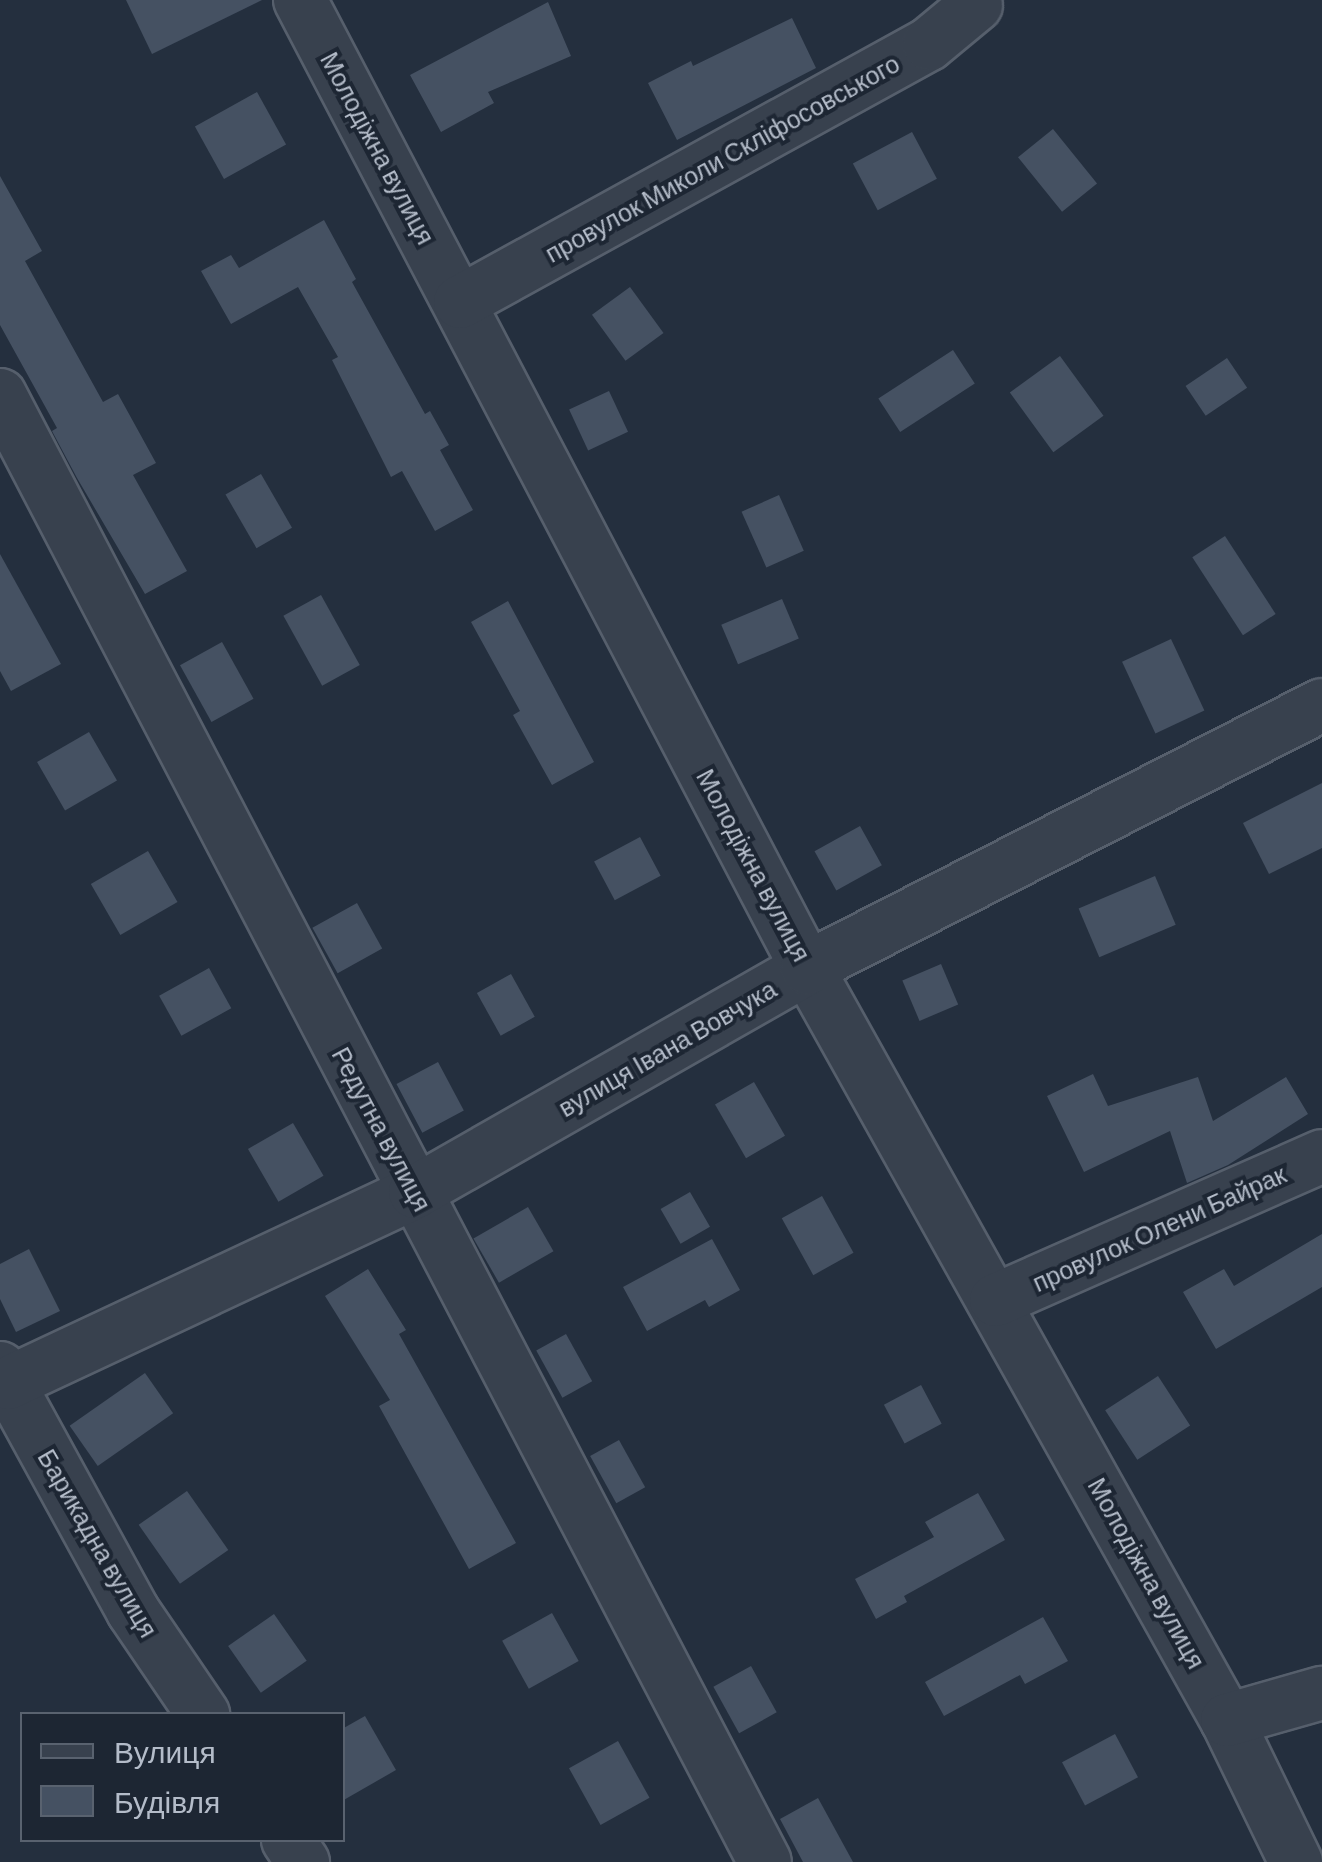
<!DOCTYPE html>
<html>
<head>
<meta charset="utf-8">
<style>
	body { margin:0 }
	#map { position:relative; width:1322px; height:1862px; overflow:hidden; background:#242f3e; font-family:Barlow,sans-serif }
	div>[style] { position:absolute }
	.building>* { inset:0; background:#455162; transform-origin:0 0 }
	.roads { filter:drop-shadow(2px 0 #565f6c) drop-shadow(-2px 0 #565f6c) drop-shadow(0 2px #565f6c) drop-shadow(0 -2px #565f6c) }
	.minor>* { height:52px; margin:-26px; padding:0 26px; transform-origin:26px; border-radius:26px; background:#38414e }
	span { translate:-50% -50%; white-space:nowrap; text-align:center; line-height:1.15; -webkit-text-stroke:8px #1d2633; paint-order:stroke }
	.street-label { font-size:25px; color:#b4bcc9 }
	.legend { position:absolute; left:20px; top:1712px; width:325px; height:130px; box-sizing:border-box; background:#1d2633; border:2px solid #59626f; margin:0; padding:12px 18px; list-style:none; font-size:30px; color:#b4bcc9 }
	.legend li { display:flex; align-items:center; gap:20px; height:50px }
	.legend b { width:50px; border:2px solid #59626f }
</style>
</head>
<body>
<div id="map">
	<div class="building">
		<div style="clip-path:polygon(126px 0,262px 0,152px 54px)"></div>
		<div style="clip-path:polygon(548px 2px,571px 56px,488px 92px,494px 103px,441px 132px,410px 75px)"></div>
		<div style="clip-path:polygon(792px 18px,816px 68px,677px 140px,648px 83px,691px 61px,693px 66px)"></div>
		<div style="left:257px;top:92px;width:60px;height:71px;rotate:61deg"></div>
		<div style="left:1053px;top:129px;width:70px;height:45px;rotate:51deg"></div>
		<div style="left:912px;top:132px;width:53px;height:67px;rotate:62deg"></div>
		<div style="clip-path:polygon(0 176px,42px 251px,25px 261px,103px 402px,118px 394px,156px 463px,133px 475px,187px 571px,145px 594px,77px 478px,52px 431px,57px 428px,0 325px)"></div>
		<div style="clip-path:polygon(324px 220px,356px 279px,352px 282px,425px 414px,430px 411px,449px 445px,440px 450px,473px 510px,435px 531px,402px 471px,391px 477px,332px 360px,338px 357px,298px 287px,231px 324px,201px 271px,231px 255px,239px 268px)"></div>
		<div style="left:630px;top:287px;width:57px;height:47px;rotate:54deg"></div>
		<div style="left:953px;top:350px;width:40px;height:89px;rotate:57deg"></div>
		<div style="left:1060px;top:356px;width:74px;height:62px;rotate:54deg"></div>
		<div style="left:1227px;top:358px;width:36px;height:50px;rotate:56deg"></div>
		<div style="left:609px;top:391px;width:45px;height:44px;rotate:65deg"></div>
		<div style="left:261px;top:474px;width:62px;height:41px;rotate:60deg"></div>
		<div style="left:779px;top:495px;width:61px;height:41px;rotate:66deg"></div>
		<div style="left:1225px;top:536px;width:93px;height:39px;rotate:57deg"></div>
		<div style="clip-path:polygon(0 554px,61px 664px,11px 691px,0 671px)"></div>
		<div style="left:321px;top:595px;width:80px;height:43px;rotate:61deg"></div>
		<div style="left:782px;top:599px;width:43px;height:66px;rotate:67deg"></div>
		<div style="clip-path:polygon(508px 601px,594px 762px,552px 785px,513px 715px,520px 711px,471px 622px)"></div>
		<div style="left:1171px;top:639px;width:79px;height:54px;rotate:65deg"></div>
		<div style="left:222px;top:642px;width:65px;height:48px;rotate:61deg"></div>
		<div style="left:89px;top:732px;width:56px;height:60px;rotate:60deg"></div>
		<div style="clip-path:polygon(1322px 783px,1322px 848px,1269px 874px,1243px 823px)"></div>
		<div style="left:860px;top:826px;width:45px;height:52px;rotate:61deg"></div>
		<div style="left:640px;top:837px;width:44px;height:52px;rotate:62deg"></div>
		<div style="left:148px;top:851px;width:59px;height:66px;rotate:60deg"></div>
		<div style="left:1155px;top:876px;width:53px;height:83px;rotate:67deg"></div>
		<div style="left:357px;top:903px;width:52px;height:51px;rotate:61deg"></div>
		<div style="left:941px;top:964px;width:44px;height:42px;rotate:67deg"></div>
		<div style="left:209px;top:968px;width:46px;height:57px;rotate:61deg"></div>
		<div style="left:511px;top:974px;width:49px;height:39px;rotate:61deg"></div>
		<div style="left:438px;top:1062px;width:55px;height:47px;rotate:62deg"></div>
		<div style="clip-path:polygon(1093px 1074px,1108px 1106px,1198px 1077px,1213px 1121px,1286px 1077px,1308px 1114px,1228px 1165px,1187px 1183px,1170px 1131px,1084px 1172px,1047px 1096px)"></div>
		<div style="left:754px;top:1082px;width:62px;height:45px;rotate:60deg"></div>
		<div style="left:293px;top:1123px;width:61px;height:52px;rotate:60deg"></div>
		<div style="left:690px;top:1192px;width:40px;height:34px;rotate:60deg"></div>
		<div style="left:822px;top:1196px;width:65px;height:46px;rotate:61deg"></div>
		<div style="left:528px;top:1207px;width:51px;height:63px;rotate:60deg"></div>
		<div style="clip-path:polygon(1322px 1234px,1322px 1287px,1216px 1349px,1183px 1292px,1224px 1269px,1234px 1286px)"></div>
		<div style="clip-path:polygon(712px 1239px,740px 1290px,709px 1307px,705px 1300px,647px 1331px,623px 1287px)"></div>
		<div style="clip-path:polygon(29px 1249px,60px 1311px,16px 1332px,0 1299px,0 1264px)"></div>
		<div style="clip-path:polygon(368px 1269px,406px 1330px,399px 1334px,516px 1543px,469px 1569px,379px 1406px,390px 1400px,325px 1296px)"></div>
		<div style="left:566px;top:1334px;width:54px;height:34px;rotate:61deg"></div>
		<div style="left:145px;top:1373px;width:49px;height:92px;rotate:55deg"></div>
		<div style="left:1158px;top:1376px;width:59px;height:63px;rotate:57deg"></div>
		<div style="left:921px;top:1385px;width:44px;height:42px;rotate:62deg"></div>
		<div style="left:619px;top:1440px;width:54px;height:33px;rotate:61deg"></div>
		<div style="left:187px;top:1491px;width:72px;height:59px;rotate:55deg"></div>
		<div style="clip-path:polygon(978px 1493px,1005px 1540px,904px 1596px,907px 1602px,876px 1619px,855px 1579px,934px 1537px,925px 1522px)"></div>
		<div style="left:552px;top:1613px;width:55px;height:57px;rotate:61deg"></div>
		<div style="left:274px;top:1614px;width:57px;height:56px;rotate:55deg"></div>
		<div style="clip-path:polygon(1043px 1617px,1068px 1661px,1025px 1684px,1020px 1675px,944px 1716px,925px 1682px)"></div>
		<div style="left:751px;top:1666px;width:53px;height:43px;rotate:61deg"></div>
		<div style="clip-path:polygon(365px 1716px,396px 1770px,342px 1801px,342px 1729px)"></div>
		<div style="left:1115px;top:1734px;width:49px;height:60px;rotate:62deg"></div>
		<div style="left:618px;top:1741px;width:65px;height:56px;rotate:61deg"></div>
		<div style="clip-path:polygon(818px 1798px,853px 1862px,803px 1862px,780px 1819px)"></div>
	</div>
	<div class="roads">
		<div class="minor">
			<div style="left:300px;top:0;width:1093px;rotate:62.36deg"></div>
			<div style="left:807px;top:968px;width:861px;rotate:60.82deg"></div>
			<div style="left:1227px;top:1720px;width:158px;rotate:64.1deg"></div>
			<div style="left:460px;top:302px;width:535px;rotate:-28.82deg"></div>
			<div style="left:929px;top:44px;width:61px;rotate:-39.7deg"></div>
			<div style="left:0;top:395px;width:1654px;rotate:62.46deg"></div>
			<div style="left:996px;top:1300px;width:356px;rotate:-23.8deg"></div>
			<div style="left:0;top:1368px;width:277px;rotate:61.3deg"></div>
			<div style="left:133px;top:1611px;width:125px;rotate:55.8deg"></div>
			<div style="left:8px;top:1383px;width:450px;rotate:-25.1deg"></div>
			<div style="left:415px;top:1192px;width:451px;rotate:-29.7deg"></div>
			<div style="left:807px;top:968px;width:578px;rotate:-27.05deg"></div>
			<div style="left:1227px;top:1720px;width:99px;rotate:-15.9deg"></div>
			<div style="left:288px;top:1840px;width:27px;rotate:56deg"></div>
		</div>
	</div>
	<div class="street-label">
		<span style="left:378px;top:148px;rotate:62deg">Молодіжна вулиця</span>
		<span style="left:722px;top:158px;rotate:-29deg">провулок Миколи Скліфосовського</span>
		<span style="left:754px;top:865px;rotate:62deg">Молодіжна вулиця</span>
		<span style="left:667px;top:1048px;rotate:-30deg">вулиця Івана Вовчука</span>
		<span style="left:382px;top:1129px;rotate:62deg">Редутна вулиця</span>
		<span style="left:1159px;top:1228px;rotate:-24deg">провулок Олени Байрак</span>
		<span style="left:98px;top:1543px;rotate:60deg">Барикадна вулиця</span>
		<span style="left:1147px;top:1573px;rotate:61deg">Молодіжна вулиця</span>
	</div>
	<ul class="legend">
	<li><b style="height:12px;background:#38414e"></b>Вулиця</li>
	<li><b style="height:28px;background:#455162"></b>Будівля</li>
	</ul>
</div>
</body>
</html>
